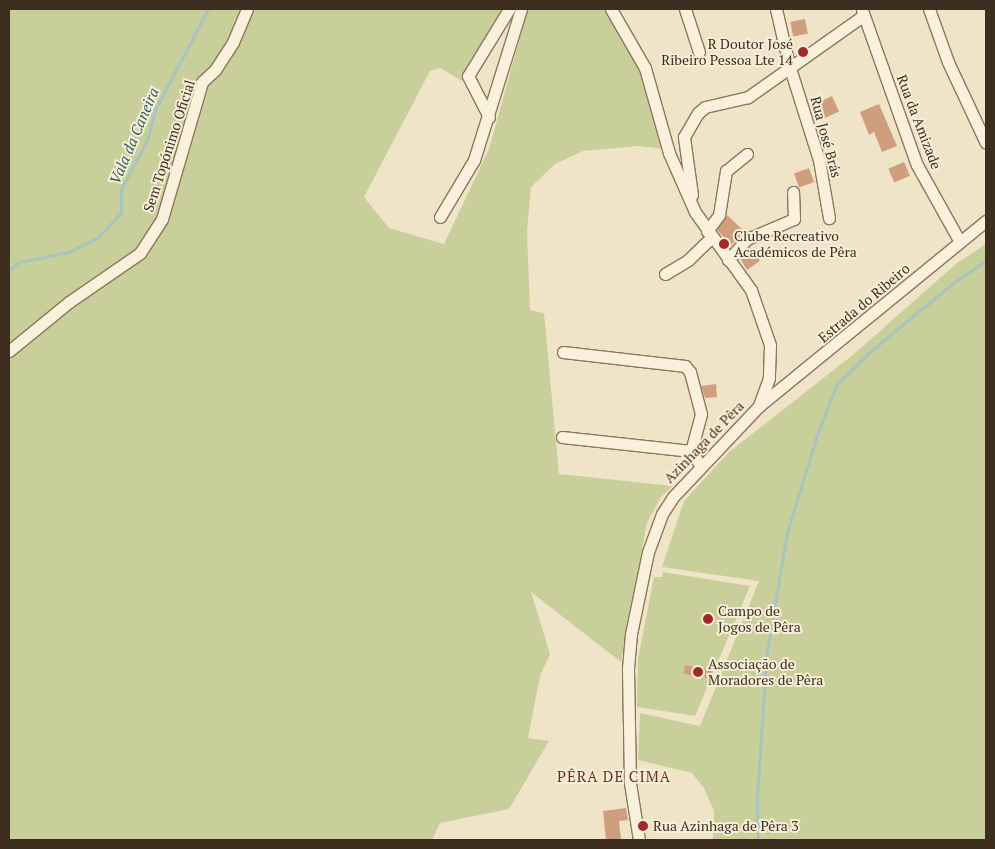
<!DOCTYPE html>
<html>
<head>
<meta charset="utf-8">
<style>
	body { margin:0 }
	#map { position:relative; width:995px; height:849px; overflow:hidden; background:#f0e4c8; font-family:"PT Serif",serif }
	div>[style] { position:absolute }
	.green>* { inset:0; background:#c9cf9b }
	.stream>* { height:3px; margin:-1.5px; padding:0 1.5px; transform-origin:1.5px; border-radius:1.5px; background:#a9c4bc }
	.building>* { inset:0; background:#cf9f7d; transform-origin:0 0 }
	.roads { filter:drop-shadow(1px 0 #8d765c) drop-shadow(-1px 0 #8d765c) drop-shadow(0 1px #8d765c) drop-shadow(0 -1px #8d765c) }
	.minor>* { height:11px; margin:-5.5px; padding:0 5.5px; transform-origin:5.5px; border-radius:5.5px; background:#faf1dc }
	.dots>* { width:14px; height:14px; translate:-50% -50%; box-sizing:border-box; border:2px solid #f7eed8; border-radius:50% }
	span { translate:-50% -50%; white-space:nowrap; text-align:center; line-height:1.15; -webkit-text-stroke:4px #f7eed8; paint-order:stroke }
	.poi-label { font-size:14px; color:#3d2e20 }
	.right { translate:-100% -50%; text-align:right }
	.left { translate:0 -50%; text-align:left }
	.street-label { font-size:14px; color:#3d2e20 }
	.water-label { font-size:15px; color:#2f5d5a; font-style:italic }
	.neighbourhood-label { font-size:15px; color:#6b2e1e; letter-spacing:1px }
	.frame { position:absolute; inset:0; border:10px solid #3d2e20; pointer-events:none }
</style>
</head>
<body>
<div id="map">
	<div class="green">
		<div style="clip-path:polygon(9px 9px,502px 9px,462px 81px,440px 68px,430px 71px,364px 197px,389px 228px,444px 244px,489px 149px,528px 9px,606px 9px,614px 22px,642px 75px,665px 149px,639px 146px,583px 151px,555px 164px,531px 187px,527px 231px,530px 310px,544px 313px,559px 474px,673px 486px,661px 497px,647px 523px,621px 662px,531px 592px,550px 654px,540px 676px,528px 738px,549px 741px,509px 809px,440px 823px,432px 840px,9px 840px)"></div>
		<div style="clip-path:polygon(986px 244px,986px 840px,713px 840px,714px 811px,704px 788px,692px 773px,638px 760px,640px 713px,700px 726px,759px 581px,662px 567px,684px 501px,729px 452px,854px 354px,957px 263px)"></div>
		<div style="clip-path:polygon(663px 572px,750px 586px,695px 716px,637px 707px,638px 659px,654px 577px,662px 577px)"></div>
	</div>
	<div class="stream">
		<div style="left:9px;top:270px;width:13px;rotate:-39deg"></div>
		<div style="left:19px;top:262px;width:51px;rotate:-11.3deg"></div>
		<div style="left:69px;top:252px;width:31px;rotate:-27deg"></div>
		<div style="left:97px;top:238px;width:35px;rotate:-46deg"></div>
		<div style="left:121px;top:213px;width:24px;rotate:-90deg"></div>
		<div style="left:121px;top:189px;width:55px;rotate:-62deg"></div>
		<div style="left:147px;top:140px;width:31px;rotate:-75deg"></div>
		<div style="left:155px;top:110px;width:114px;rotate:-62.3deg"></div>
		<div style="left:758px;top:840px;width:42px;rotate:-91.4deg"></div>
		<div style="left:757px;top:798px;width:141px;rotate:-86.3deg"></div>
		<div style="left:766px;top:657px;width:126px;rotate:-80.4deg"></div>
		<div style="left:787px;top:533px;width:102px;rotate:-73deg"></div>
		<div style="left:817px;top:435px;width:55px;rotate:-68.6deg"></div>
		<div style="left:837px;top:384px;width:49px;rotate:-44.2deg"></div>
		<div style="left:872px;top:350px;width:105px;rotate:-39.6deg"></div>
		<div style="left:953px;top:283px;width:40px;rotate:-34deg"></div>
	</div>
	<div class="building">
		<div style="left:805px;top:19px;width:15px;height:15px;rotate:79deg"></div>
		<div style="left:832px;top:96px;width:17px;height:17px;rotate:65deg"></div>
		<div style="clip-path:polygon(879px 104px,897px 146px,882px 152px,874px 132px,869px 135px,860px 112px)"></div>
		<div style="left:904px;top:162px;width:15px;height:17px;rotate:67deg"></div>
		<div style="left:809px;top:168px;width:15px;height:16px;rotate:70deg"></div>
		<div style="clip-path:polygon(727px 215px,745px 232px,731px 245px,717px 230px)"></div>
		<div style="clip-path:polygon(752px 248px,760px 261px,747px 270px,740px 258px)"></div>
		<div style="clip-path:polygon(716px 384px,717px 397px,705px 398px,701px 386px)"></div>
		<div style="left:685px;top:665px;width:27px;height:9px;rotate:10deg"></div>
		<div style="clip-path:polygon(626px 808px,628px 820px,619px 821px,621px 840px,606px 840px,603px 811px)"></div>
	</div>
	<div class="roads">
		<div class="minor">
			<div style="left:611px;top:9px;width:68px;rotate:60deg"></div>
			<div style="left:645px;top:68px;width:88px;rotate:74.2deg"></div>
			<div style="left:669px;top:153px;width:64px;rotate:66.2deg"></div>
			<div style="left:695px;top:212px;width:96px;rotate:54.3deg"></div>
			<div style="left:751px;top:290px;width:58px;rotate:70.9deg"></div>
			<div style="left:770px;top:345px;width:33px;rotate:92deg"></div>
			<div style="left:769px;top:378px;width:30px;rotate:110deg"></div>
			<div style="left:759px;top:406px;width:125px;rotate:133.4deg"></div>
			<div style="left:673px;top:497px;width:20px;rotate:123deg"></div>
			<div style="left:662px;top:514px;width:40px;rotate:110.2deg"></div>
			<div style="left:648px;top:552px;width:84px;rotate:101.7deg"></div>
			<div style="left:631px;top:634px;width:35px;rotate:95deg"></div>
			<div style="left:628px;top:669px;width:114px;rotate:89deg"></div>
			<div style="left:630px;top:783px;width:58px;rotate:81deg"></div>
			<div style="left:685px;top:9px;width:45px;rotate:72deg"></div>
			<div style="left:776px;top:9px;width:57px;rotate:76.9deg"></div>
			<div style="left:789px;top:65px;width:100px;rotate:72.5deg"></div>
			<div style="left:819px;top:160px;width:59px;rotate:80.2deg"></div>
			<div style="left:929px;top:9px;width:56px;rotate:70.3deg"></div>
			<div style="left:948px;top:62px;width:89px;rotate:64.9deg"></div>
			<div style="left:862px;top:10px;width:164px;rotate:70.5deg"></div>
			<div style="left:917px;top:165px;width:88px;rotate:60.8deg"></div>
			<div style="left:489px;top:117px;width:46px;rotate:-117.1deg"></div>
			<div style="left:468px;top:76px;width:79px;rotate:-58.5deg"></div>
			<div style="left:692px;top:195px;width:59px;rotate:-97.9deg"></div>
			<div style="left:684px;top:137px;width:28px;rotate:-60deg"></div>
			<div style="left:698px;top:113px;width:9px;rotate:-41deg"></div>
			<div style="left:705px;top:107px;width:44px;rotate:-13.1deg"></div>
			<div style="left:748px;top:97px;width:141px;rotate:-35.2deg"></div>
			<div style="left:440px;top:217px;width:66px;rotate:-59.2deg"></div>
			<div style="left:474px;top:160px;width:158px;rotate:-72.7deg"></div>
			<div style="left:707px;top:231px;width:20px;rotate:-53deg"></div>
			<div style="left:719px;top:215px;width:45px;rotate:-81deg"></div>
			<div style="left:726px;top:171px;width:27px;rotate:-39deg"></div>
			<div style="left:728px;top:260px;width:28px;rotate:-48deg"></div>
			<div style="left:747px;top:239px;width:51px;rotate:-23.1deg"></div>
			<div style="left:794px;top:219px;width:27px;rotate:-92deg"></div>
			<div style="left:665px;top:274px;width:27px;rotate:-31deg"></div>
			<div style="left:688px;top:260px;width:32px;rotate:-44deg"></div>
			<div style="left:9px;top:351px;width:77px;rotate:-39.2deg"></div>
			<div style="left:69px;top:302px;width:86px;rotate:-34.6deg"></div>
			<div style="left:140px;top:253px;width:40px;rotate:-57.1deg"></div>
			<div style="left:162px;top:219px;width:143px;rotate:-73.7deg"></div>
			<div style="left:202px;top:82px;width:18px;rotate:-43deg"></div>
			<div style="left:215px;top:70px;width:33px;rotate:-57deg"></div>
			<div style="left:233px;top:42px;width:36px;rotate:-67deg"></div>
			<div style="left:563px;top:352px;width:123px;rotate:6.5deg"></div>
			<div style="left:685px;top:366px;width:8px;rotate:50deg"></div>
			<div style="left:690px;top:372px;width:43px;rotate:75.3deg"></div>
			<div style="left:701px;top:414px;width:38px;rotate:105deg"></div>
			<div style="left:759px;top:406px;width:293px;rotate:-39.2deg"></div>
			<div style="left:562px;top:437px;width:130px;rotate:6.2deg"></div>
			<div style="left:691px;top:451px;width:17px;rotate:57deg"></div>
		</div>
	</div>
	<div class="dots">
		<div style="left:803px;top:52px;background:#9e2a2b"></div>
		<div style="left:724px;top:244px;background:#9e2a2b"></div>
		<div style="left:708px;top:619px;background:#9e2a2b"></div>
		<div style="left:698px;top:672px;background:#9e2a2b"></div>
		<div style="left:643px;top:826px;background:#9e2a2b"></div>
	</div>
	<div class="poi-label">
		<span class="right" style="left:793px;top:52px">R Doutor José<br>Ribeiro Pessoa Lte 14</span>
		<span class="left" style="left:734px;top:244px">Clube Recreativo<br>Académicos de Pêra</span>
		<span class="left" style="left:718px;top:619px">Campo de<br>Jogos de Pêra</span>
		<span class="left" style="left:708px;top:672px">Associação de<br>Moradores de Pêra</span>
		<span class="left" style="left:653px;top:826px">Rua Azinhaga de Pêra 3</span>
	</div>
	<div class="street-label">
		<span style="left:919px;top:122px;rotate:69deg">Rua da Amizade</span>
		<span style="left:826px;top:137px;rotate:75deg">Rua José Brás</span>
		<span style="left:169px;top:146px;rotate:-72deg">Sem Topónimo Oficial</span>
		<span style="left:864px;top:303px;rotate:-40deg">Estrada do Ribeiro</span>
		<span style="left:704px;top:442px;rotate:-46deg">Azinhaga de Pêra</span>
	</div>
	<div class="water-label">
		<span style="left:134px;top:136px;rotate:-67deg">Vala da Caneira</span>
	</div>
	<div class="neighbourhood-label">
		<span style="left:614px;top:777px">PÊRA DE CIMA</span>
	</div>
	<div class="frame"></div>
</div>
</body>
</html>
